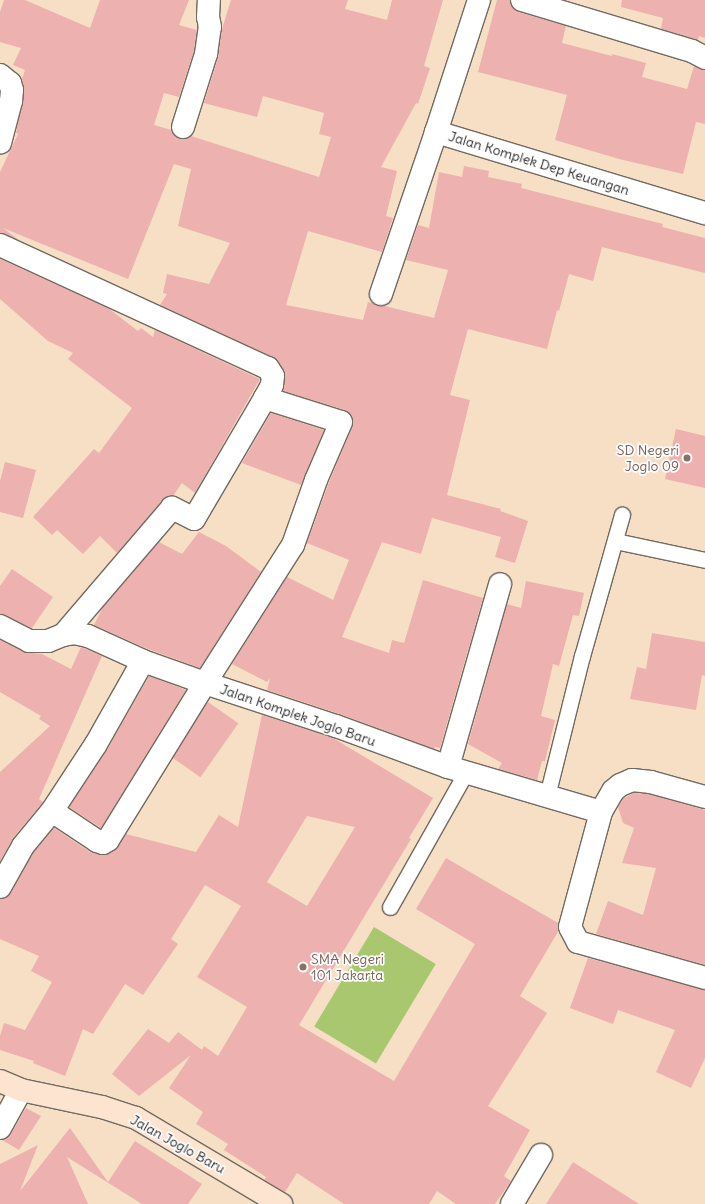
<!DOCTYPE html>
<html>
<head>
<meta charset="utf-8">
<style>
	body { margin:0 }
	#map { position:relative; width:705px; height:1204px; overflow:hidden; background:#f6dfc5; font-family:Delius,sans-serif }
	div>[style] { position:absolute }
	.green>* { inset:0; background:#a8c76f; transform-origin:0 0 }
	.building>* { inset:0; background:#edb1af; transform-origin:0 0 }
	.roads { filter:drop-shadow(1px 0 #726a61) drop-shadow(-1px 0 #726a61) drop-shadow(0 1px #726a61) drop-shadow(0 -1px #726a61) }
	.lane>* { height:15px; margin:-7.5px; padding:0 7.5px; transform-origin:7.5px; border-radius:7.5px; background:#fff }
	.street>* { height:22px; margin:-11px; padding:0 11px; transform-origin:11px; border-radius:11px; background:#fff }
	.secondary>* { height:22px; margin:-11px; padding:0 11px; transform-origin:11px; border-radius:11px; background:#fde4d1 }
	.dots>* { width:11px; height:11px; translate:-50% -50%; box-sizing:border-box; border:2px solid #fff; border-radius:50% }
	span { translate:-50% -50%; white-space:nowrap; text-align:center; line-height:1.15; -webkit-text-stroke:3.5px #fff; paint-order:stroke }
	.street-label { font-size:14px; color:#2b2b2b }
	.education-label { font-size:14px; color:#785e54 }
	.right { translate:-100% -50%; text-align:right }
	.left { translate:0 -50%; text-align:left }
</style>
</head>
<body>
<div id="map">
	<div class="green">
		<div style="left:374px;top:927px;width:72px;height:116px;rotate:31deg"></div>
	</div>
	<div class="building">
		<div style="clip-path:polygon(4px 0,25px 0,90px 28px,100px 0,189px 0,179px 25px,197px 30px,194px 51px,179px 97px,164px 93px,154px 125px,171px 130px,174px 135px,179px 139px,185px 139px,191px 136px,319px 177px,331px 137px,319px 134px,324px 113px,263px 96px,257px 117px,204px 103px,218px 58px,222px 29px,231px 0,348px 0,345px 9px,387px 20px,392px 0,443px 0,424px 66px,430px 68px,418px 104px,416px 103px,381px 167px,397px 171px,386px 216px,393px 218px,382px 252px,308px 231px,286px 305px,363px 320px,368px 302px,434px 318px,448px 270px,406px 260px,418px 225px,429px 228px,439px 172px,462px 177px,464px 166px,489px 171px,488px 177px,522px 184px,521px 188px,663px 224px,662px 227px,705px 238px,705px 273px,602px 247px,593px 281px,569px 274px,559px 311px,557px 310px,547px 349px,468px 329px,450px 395px,470px 400px,447px 495px,501px 509px,500px 511px,528px 521px,515px 563px,495px 557px,501px 537px,432px 518px,421px 554px,382px 542px,342px 637px,389px 653px,392px 640px,404px 643px,423px 580px,483px 598px,440px 748px,435px 747px,434px 749px,340px 714px,267px 690px,270px 678px,267px 682px,232px 664px,287px 577px,333px 600px,349px 560px,307px 543px,328px 485px,352px 427px,353px 420px,350px 414px,345px 410px,283px 391px,285px 377px,284px 370px,273px 357px,160px 305px,167px 294px,163px 293px,167px 274px,209px 284px,230px 243px,178px 226px,191px 169px,174px 164px,128px 279px,3px 228px,19px 240px,0 233px,0 172px,18px 134px,16px 133px,24px 91px,22px 79px,25px 70px,13px 65px,21px 48px,0 42px,0 12px)"></div>
		<div style="clip-path:polygon(497px 0,510px 0,513px 8px,518px 12px,566px 26px,562px 43px,612px 56px,612px 54px,646px 63px,642px 77px,687px 89px,694px 66px,705px 70px,705px 124px,696px 122px,683px 174px,619px 159px,555px 140px,567px 95px,478px 72px)"></div>
		<div style="clip-path:polygon(622px 0,705px 0,705px 38px,699px 36px,698px 40px,661px 29px,663px 18px,621px 7px)"></div>
		<div style="clip-path:polygon(0 259px,108px 308px,138px 331px,141px 328px,153px 337px,155px 330px,260px 379px,195px 493px,182px 483px,173px 496px,163px 500px,117px 553px,100px 536px,83px 554px,57px 530px,52px 535px,33px 517px,94px 449px,99px 453px,132px 408px,68px 359px,73px 353px,48px 341px,0 299px)"></div>
		<div style="clip-path:polygon(271px 413px,324px 430px,301px 485px,242px 463px)"></div>
		<div style="clip-path:polygon(676px 429px,705px 436px,705px 488px,665px 479px)"></div>
		<div style="clip-path:polygon(5px 462px,36px 470px,23px 518px,0 512px,0 481px)"></div>
		<div style="clip-path:polygon(199px 532px,226px 546px,261px 572px,200px 668px,148px 649px,94px 625px,103px 607px,159px 542px,182px 554px)"></div>
		<div style="clip-path:polygon(12px 569px,53px 597px,32px 628px,0 614px,0 586px)"></div>
		<div style="clip-path:polygon(526px 581px,584px 593px,579px 616px,573px 615px,559px 666px,553px 664px,541px 716px,555px 720px,545px 761px,542px 761px,537px 780px,498px 769px,502px 763px,468px 744px,507px 604px,521px 608px)"></div>
		<div style="clip-path:polygon(652px 633px,705px 642px,705px 676px,702px 675px,696px 710px,630px 699px,637px 667px,646px 669px)"></div>
		<div style="clip-path:polygon(0 640px,24px 652px,42px 654px,71px 669px,81px 647px,102px 656px,39px 799px,43px 802px,13px 838px,0 861px,0 772px,50px 726px,39px 719px,41px 716px,0 692px)"></div>
		<div style="clip-path:polygon(149px 676px,186px 690px,101px 828px,69px 807px,107px 750px)"></div>
		<div style="left:208px;top:702px;width:37px;height:66px;rotate:35deg"></div>
		<div style="clip-path:polygon(evenodd,262px 715px,333px 738px,433px 798px,409px 838px,411px 839px,299px 1025px,394px 1081px,475px 944px,416px 909px,446px 858px,558px 923px,559px 930px,520px 996px,547px 1013px,488px 1106px,530px 1130px,504px 1176px,511px 1181px,495px 1204px,456px 1204px,437px 1191px,429px 1204px,344px 1204px,297px 1173px,285px 1192px,264px 1180px,266px 1177px,224px 1150px,228px 1144px,196px 1124px,203px 1112px,169px 1088px,191px 1055px,139px 1096px,112px 1074px,148px 1029px,169px 1043px,178px 1032px,202px 1050px,204px 1046px,218px 1056px,247px 1007px,197px 977px,241px 906px,205px 885px,171px 939px,178px 944px,143px 995px,125px 984px,93px 1034px,83px 1029px,65px 1076px,33px 1063px,34px 1061px,0 1050px,0 1036px,4px 1023px,25px 1030px,52px 982px,31px 971px,39px 956px,0 939px,0 899px,6px 898px,11px 893px,33px 853px,54px 828px,90px 852px,104px 855px,115px 850px,126px 834px,196px 852px,219px 815px,238px 827px,262px 715px,307px 816px,355px 827px,307px 906px,267px 882px,307px 816px)"></div>
		<div style="clip-path:polygon(634px 793px,649px 794px,705px 810px,705px 965px,596px 934px,608px 901px,643px 915px,656px 868px,622px 863px,634px 828px,623px 823px,618px 807px,623px 799px)"></div>
		<div style="clip-path:polygon(588px 958px,705px 990px,705px 1058px,691px 1088px,656px 1072px,675px 1030px,618px 1010px,613px 1024px,570px 1008px)"></div>
		<div style="clip-path:polygon(26px 1108px,41px 1116px,19px 1150px,2px 1140px,11px 1134px)"></div>
		<div style="clip-path:polygon(70px 1128px,108px 1182px,135px 1141px,202px 1184px,188px 1204px,142px 1204px,67px 1157px,88px 1204px,0 1204px,0 1164px,38px 1145px,20px 1191px)"></div>
		<div style="clip-path:polygon(573px 1162px,639px 1204px,546px 1204px)"></div>
	</div>
	<div class="roads">
		<div class="lane">
			<div style="left:615px;top:541px;width:92px;rotate:11.9deg"></div>
			<div style="left:547px;top:796px;width:144px;rotate:-76deg"></div>
			<div style="left:582px;top:656px;width:147px;rotate:-74.2deg"></div>
			<div style="left:390px;top:907px;width:155px;rotate:-60.6deg"></div>
		</div>
		<div class="street">
			<div style="left:479px;top:0;width:139px;rotate:108deg"></div>
			<div style="left:436px;top:132px;width:281px;rotate:16.8deg"></div>
			<div style="left:522px;top:0;width:177px;rotate:16.7deg"></div>
			<div style="left:692px;top:51px;width:15px;rotate:28deg"></div>
			<div style="left:0;top:75px;width:13px;rotate:39deg"></div>
			<div style="left:10px;top:83px;width:7px;rotate:74deg"></div>
			<div style="left:12px;top:90px;width:11px;rotate:95deg"></div>
			<div style="left:11px;top:101px;width:43px;rotate:104.7deg"></div>
			<div style="left:183px;top:127px;width:77px;rotate:-72.5deg"></div>
			<div style="left:206px;top:54px;width:27px;rotate:-82deg"></div>
			<div style="left:210px;top:27px;width:10px;rotate:-101deg"></div>
			<div style="left:208px;top:17px;width:17px;rotate:-87deg"></div>
			<div style="left:0;top:245px;width:295px;rotate:24.7deg"></div>
			<div style="left:268px;top:368px;width:9px;rotate:58deg"></div>
			<div style="left:273px;top:376px;width:9px;rotate:96deg"></div>
			<div style="left:272px;top:385px;width:15px;rotate:118deg"></div>
			<div style="left:265px;top:398px;width:140px;rotate:120.4deg"></div>
			<div style="left:194px;top:519px;width:25px;rotate:-153deg"></div>
			<div style="left:172px;top:508px;width:167px;rotate:130.6deg"></div>
			<div style="left:381px;top:294px;width:171px;rotate:-71.2deg"></div>
			<div style="left:0;top:626px;width:33px;rotate:27deg"></div>
			<div style="left:29px;top:641px;width:19px"></div>
			<div style="left:48px;top:641px;width:16px;rotate:-22deg"></div>
			<div style="left:63px;top:635px;width:11px;rotate:-10deg"></div>
			<div style="left:74px;top:633px;width:14px;rotate:12deg"></div>
			<div style="left:88px;top:636px;width:60px;rotate:24.4deg"></div>
			<div style="left:143px;top:661px;width:66px;rotate:19.5deg"></div>
			<div style="left:205px;top:683px;width:138px;rotate:18.2deg"></div>
			<div style="left:336px;top:726px;width:119px;rotate:20.1deg"></div>
			<div style="left:448px;top:767px;width:159px;rotate:16.4deg"></div>
			<div style="left:448px;top:767px;width:190px;rotate:-74.1deg"></div>
			<div style="left:705px;top:797px;width:56px;rotate:-164.5deg"></div>
			<div style="left:651px;top:782px;width:19px;rotate:-174deg"></div>
			<div style="left:632px;top:780px;width:13px;rotate:157deg"></div>
			<div style="left:620px;top:785px;width:9px;rotate:139deg"></div>
			<div style="left:613px;top:791px;width:24px;rotate:120deg"></div>
			<div style="left:601px;top:812px;width:119px;rotate:105.1deg"></div>
			<div style="left:570px;top:927px;width:17px;rotate:62deg"></div>
			<div style="left:578px;top:942px;width:132px;rotate:15.8deg"></div>
			<div style="left:52px;top:811px;width:54px;rotate:33.7deg"></div>
			<div style="left:97px;top:841px;width:6px;rotate:18deg"></div>
			<div style="left:103px;top:843px;width:6px;rotate:-31deg"></div>
			<div style="left:108px;top:840px;width:185px;rotate:-58.3deg"></div>
			<div style="left:205px;top:683px;width:164px;rotate:-57.5deg"></div>
			<div style="left:293px;top:545px;width:69px;rotate:-70.5deg"></div>
			<div style="left:316px;top:480px;width:63px;rotate:-66.7deg"></div>
			<div style="left:341px;top:422px;width:80px;rotate:-162.5deg"></div>
			<div style="left:0;top:887px;width:47px;rotate:-60.7deg"></div>
			<div style="left:23px;top:846px;width:45px;rotate:-50.4deg"></div>
			<div style="left:52px;top:811px;width:80px;rotate:-56.7deg"></div>
			<div style="left:96px;top:744px;width:95px;rotate:-60.5deg"></div>
			<div style="left:0;top:1128px;width:43px;rotate:-61.1deg"></div>
			<div style="left:512px;top:1204px;width:57px;rotate:-59.4deg"></div>
		</div>
		<div class="secondary">
			<div style="left:0;top:1081px;width:23px;rotate:23deg"></div>
			<div style="left:21px;top:1090px;width:83px;rotate:11.9deg"></div>
			<div style="left:102px;top:1107px;width:36px;rotate:18deg"></div>
			<div style="left:136px;top:1118px;width:169px;rotate:30.7deg"></div>
		</div>
	</div>
	<div class="dots">
		<div style="left:687px;top:458px;background:#8d6e63"></div>
		<div style="left:303px;top:967px;background:#8d6e63"></div>
	</div>
	<div class="street-label">
		<span style="left:539px;top:163px;rotate:17deg">Jalan Komplek Dep Keuangan</span>
		<span style="left:298px;top:715px;rotate:19deg">Jalan Komplek Joglo Baru</span>
		<span style="left:178px;top:1144px;rotate:29deg">Jalan Joglo Baru</span>
	</div>
	<div class="education-label">
		<span class="right" style="left:679px;top:458px">SD Negeri<br>Joglo 09</span>
		<span class="left" style="left:311px;top:967px">SMA Negeri<br>101 Jakarta</span>
	</div>
</div>
</body>
</html>
